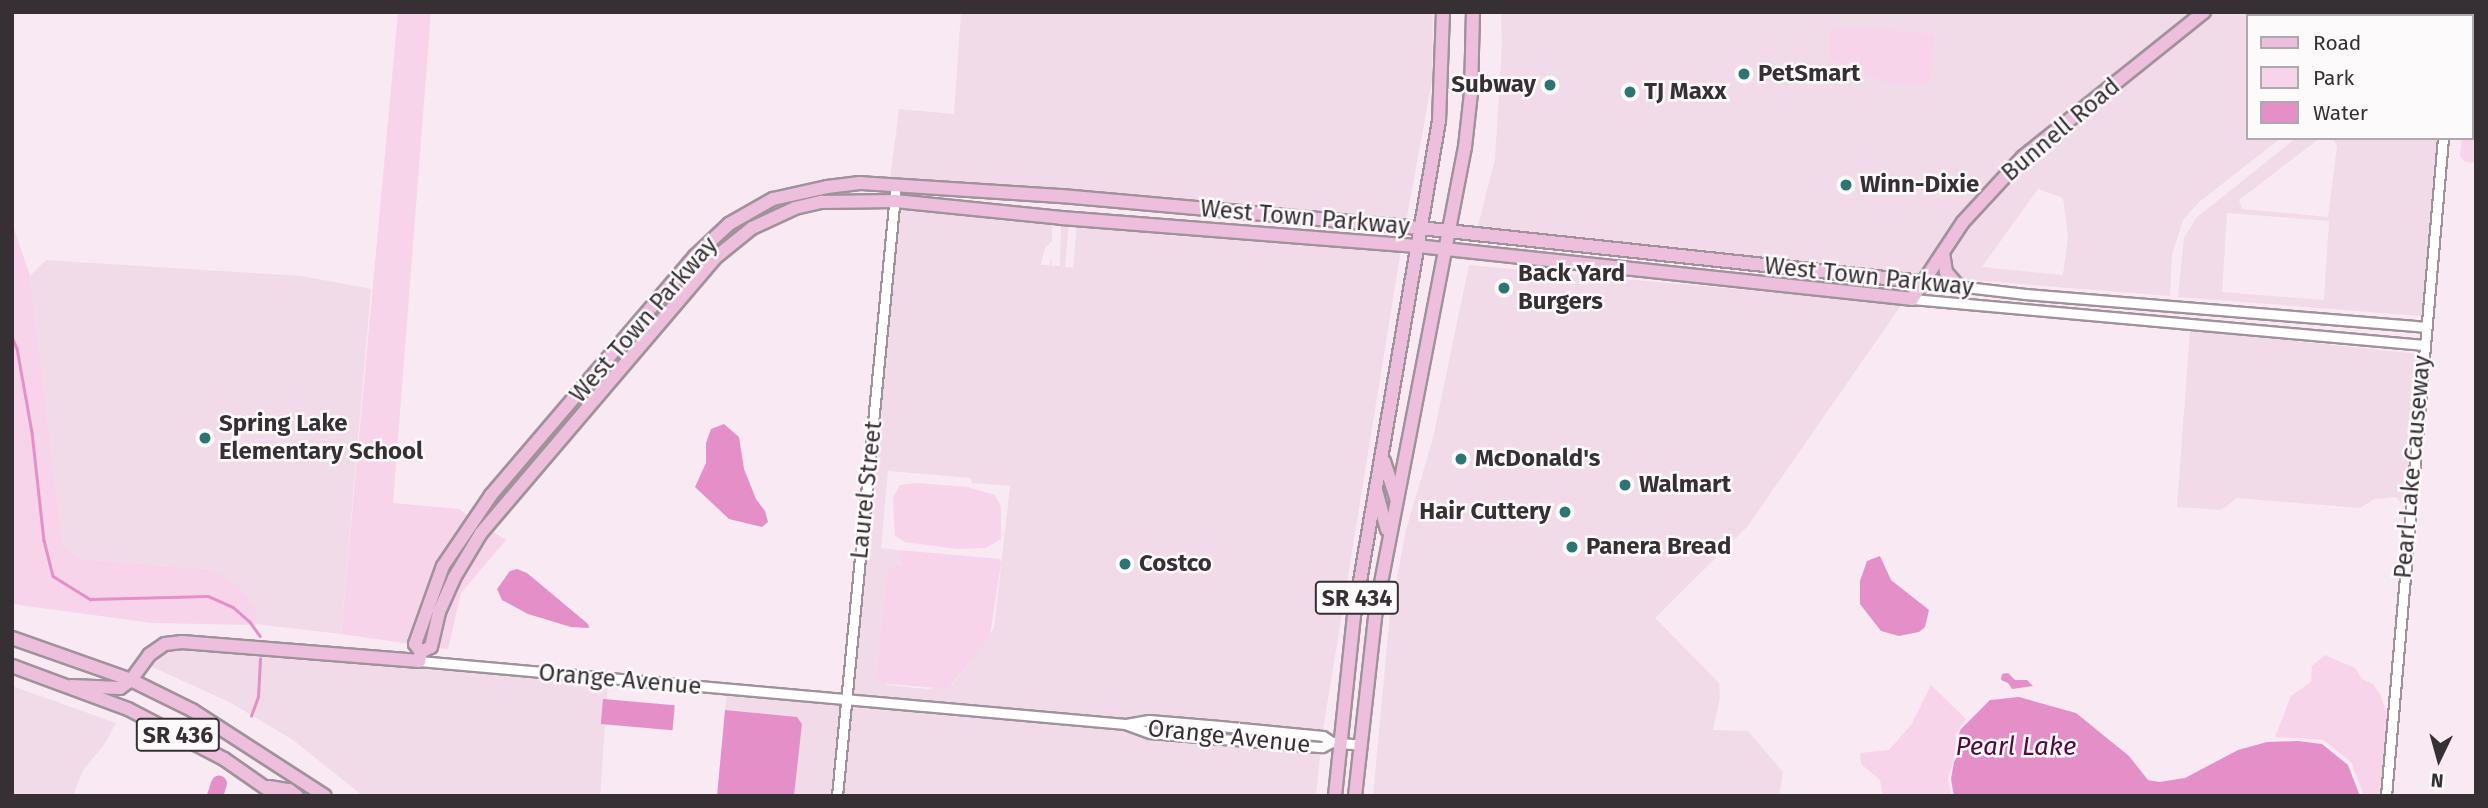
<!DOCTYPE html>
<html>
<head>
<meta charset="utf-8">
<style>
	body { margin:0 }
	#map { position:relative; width:2488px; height:808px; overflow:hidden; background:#f8e9f2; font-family:"Fira Sans",sans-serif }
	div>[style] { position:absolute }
	.built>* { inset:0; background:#f1dbe8 }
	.green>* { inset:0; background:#f8d4ea }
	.water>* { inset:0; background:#e58fc8; transform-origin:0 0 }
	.stream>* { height:2.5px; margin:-1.25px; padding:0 1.25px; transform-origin:1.25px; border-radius:1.25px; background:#e58fc8 }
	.river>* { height:16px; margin:-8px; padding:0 8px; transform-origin:8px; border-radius:8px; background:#e58fc8 }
	.roads { filter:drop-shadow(2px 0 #a0929a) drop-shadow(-2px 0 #a0929a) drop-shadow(0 2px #a0929a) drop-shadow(0 -2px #a0929a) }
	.minor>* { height:9px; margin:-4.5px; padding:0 4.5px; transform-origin:4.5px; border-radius:4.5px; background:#fff }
	.major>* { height:12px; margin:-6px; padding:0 6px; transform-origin:6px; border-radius:6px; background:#eebfdd }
	.dots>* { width:19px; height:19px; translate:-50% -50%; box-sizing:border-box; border:4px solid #fdfafc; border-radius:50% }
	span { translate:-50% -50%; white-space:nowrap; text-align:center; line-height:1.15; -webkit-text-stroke:5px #fdfafc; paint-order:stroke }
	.shield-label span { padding:2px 5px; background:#fdfafc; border:2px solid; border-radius:5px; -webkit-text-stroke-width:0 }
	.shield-label { font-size:23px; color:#363034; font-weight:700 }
	.poi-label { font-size:24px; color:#363034; font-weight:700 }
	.left { translate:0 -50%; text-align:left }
	.right { translate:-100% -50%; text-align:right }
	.street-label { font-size:24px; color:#363034 }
	.water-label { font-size:26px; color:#560842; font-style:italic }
	.frame { position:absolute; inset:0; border:14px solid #363034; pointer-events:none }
	.legend { position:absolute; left:2246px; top:14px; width:228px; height:126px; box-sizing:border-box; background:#fdfafc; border:2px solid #ada9ac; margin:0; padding:9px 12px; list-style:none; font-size:21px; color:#363034 }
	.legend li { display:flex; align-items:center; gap:14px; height:35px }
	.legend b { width:35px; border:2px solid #ada9ac }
	.north { position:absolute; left:2404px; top:724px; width:70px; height:70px; -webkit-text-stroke:5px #fdfafc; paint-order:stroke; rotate:185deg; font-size:19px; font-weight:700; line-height:28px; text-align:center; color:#363034 }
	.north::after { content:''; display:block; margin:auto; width:24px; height:32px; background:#363034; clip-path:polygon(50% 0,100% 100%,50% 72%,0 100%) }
</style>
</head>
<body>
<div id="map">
	<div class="built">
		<div style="clip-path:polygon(961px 12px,1433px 12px,1432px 81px,1406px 222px,890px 179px,899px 109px,954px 114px)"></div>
		<div style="clip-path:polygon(1501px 12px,2192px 12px,2194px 15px,2020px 154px,1938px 248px,1922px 275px,1477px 230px,1495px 159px,1502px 44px)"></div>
		<div style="clip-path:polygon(evenodd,2212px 12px,2450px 12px,2450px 16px,2248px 16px,2248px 138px,2281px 138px,2199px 202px,2183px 220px,2172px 255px,2170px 296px,1958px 279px,1950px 270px,1947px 254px,1966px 226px,2026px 161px,2212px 12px,2038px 189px,2063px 198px,2068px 236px,2063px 275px,1982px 267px,2038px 189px)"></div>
		<div style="clip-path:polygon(evenodd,2296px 138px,2320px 138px,2239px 200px,2242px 209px,2328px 217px,2337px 146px,2333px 138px,2438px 138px,2422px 316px,2178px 297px,2184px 238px,2196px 218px,2296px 138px,2227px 213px,2329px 221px,2324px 300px,2222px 292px,2227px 213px)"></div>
		<div style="clip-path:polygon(evenodd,898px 206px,1052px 222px,1052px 241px,1045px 248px,1041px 265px,1050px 265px,1051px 256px,1052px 266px,1060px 266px,1061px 223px,1069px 223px,1065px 267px,1073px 268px,1077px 224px,1401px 250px,1322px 736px,851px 696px,898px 206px,888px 471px,971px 478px,972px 483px,1010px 486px,994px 628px,953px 684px,928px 689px,887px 685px,876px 674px,885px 589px,902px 558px,899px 550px,881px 548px,888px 471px)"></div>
		<div style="clip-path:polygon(46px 260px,302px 276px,371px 289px,341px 634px,255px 624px,258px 609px,211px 569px,80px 559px,63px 544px,30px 276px)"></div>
		<div style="clip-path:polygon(1469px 265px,1902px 304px,1747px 527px,1655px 618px,1719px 683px,1720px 697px,1713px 730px,1748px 731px,1783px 772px,1779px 796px,1373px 796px,1390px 613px,1406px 530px,1433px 438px)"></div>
		<div style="clip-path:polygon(2190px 330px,2418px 354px,2406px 509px,2396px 497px,2374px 499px,2360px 508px,2237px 498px,2221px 510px,2177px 507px)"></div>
		<div style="clip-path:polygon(182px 647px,608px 684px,600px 796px,363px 796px,293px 740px,231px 703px,148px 665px,166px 649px)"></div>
		<div style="clip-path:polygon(12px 686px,116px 723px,104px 745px,83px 770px,73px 796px,12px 796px)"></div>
		<div style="clip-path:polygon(727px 694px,841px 705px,833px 796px,794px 796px,802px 724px,797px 717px,725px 710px)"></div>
		<div style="clip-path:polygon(850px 706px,1321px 746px,1316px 796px,841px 796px)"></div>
	</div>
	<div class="green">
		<div style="clip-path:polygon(398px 12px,431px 12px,393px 503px,459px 509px,470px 517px,411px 644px,341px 634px)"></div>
		<div style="clip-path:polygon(1863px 28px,1934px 34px,1930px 82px,1912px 86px,1885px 82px,1829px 60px,1830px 29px)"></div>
		<div style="clip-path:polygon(2472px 117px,2476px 117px,2476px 163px,2465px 162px,2460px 156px,2462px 138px,2472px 138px)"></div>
		<div style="clip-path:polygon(12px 223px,30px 276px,63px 544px,80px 559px,211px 569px,238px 586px,258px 609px,255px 625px,152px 623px,12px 604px)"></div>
		<div style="clip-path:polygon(915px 483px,967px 487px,995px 495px,1001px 507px,1001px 539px,986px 548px,957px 549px,905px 542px,895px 536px,893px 498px,900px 485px)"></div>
		<div style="clip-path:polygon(490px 530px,506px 540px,461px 593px,448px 649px,435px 648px,443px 614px,457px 580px)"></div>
		<div style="clip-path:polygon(899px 550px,1000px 559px,1001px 563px,990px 636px,948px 689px,878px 683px,876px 674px,885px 589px,889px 569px,900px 564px)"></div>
		<div style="clip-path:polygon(2325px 655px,2355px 668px,2362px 679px,2373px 684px,2381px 696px,2388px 719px,2382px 796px,2364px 796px,2351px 762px,2323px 740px,2275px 737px,2291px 696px,2311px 682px,2312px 666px)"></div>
		<div style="clip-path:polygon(1931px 685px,1966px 719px,1955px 735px,1958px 747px,1948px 778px,1951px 796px,1883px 796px,1880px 780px,1861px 764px,1860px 753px,1889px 750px,1911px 725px)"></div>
	</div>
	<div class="water">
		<div style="clip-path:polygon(724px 424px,739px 437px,744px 469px,756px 499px,765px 511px,768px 522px,762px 527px,729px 519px,695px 487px,706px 463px,706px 443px,711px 429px)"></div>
		<div style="clip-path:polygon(1880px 556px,1891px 580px,1929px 610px,1925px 627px,1919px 632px,1899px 636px,1881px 631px,1860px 604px,1860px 581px,1867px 561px)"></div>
		<div style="clip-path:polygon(517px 569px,527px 573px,588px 624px,589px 628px,571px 627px,528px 614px,502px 600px,497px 589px,510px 571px)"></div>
		<div style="clip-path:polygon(2008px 673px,2015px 680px,2027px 680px,2033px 686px,2012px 689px,2008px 683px,2001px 680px,2002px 674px)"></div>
		<div style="clip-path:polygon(2019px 697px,2076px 713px,2129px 756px,2148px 780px,2159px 782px,2185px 778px,2238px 750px,2267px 742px,2298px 741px,2322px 744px,2348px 765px,2360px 796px,1954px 796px,1951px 779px,1954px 762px,1962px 748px,1958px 736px,1961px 729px,1990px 700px)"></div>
		<div style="left:603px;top:699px;width:72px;height:25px;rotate:5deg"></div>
		<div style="clip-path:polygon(725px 710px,797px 717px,802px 724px,794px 796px,717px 796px)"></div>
	</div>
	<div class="stream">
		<div style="left:12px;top:337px;width:12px;rotate:66deg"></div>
		<div style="left:17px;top:348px;width:85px;rotate:79.9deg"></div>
		<div style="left:32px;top:432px;width:109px;rotate:83.7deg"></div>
		<div style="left:44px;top:540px;width:37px;rotate:76deg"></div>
		<div style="left:53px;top:576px;width:44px;rotate:31.9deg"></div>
		<div style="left:90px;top:599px;width:118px;rotate:-1.5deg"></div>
		<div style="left:208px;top:596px;width:27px;rotate:24deg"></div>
		<div style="left:233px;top:607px;width:23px;rotate:41deg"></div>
		<div style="left:250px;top:622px;width:17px;rotate:54deg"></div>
		<div style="left:251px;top:716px;width:20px;rotate:-70deg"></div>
		<div style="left:258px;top:697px;width:38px;rotate:-87deg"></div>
	</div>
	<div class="river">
		<div style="left:215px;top:796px;width:13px;rotate:-72deg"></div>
	</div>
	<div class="roads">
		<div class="minor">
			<div style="left:2454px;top:16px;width:4px;rotate:-76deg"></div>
			<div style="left:2472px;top:74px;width:4px"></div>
			<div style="left:1923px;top:282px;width:103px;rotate:6.7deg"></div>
			<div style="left:2025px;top:294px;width:401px;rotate:4.7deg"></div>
			<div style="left:1912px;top:299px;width:513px;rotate:5.14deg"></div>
			<div style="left:419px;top:661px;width:709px;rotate:5.1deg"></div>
			<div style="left:1125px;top:724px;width:27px;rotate:20deg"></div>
			<div style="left:1150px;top:733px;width:173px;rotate:4.7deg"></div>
			<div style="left:1322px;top:747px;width:11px;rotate:-27deg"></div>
			<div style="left:1126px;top:724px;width:23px;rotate:-10deg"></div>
			<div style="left:1149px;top:720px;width:71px;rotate:4.8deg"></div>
			<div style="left:1220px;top:726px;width:103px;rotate:5.5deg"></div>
			<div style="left:1323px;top:736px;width:11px;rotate:34deg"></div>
			<div style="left:1332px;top:742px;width:27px;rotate:6deg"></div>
			<div style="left:837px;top:796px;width:615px;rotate:-84.49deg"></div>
			<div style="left:2386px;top:796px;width:660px;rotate:-85.05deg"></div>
		</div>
		<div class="major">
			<div style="left:1943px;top:253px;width:19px;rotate:81deg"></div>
			<div style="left:1946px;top:272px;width:18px;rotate:49deg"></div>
			<div style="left:1384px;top:461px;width:39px;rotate:72deg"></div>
			<div style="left:1376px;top:490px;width:41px;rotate:74.6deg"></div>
			<div style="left:12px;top:638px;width:126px;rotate:19.4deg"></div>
			<div style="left:131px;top:680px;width:68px;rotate:26.2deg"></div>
			<div style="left:192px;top:710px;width:158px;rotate:32.9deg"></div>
			<div style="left:421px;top:652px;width:10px;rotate:-127deg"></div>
			<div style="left:415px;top:644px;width:83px;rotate:-70.3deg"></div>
			<div style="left:443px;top:566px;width:86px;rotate:-55.9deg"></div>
			<div style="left:491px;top:495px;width:314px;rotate:-49.5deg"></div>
			<div style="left:695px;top:256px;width:47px;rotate:-43.3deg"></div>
			<div style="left:729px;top:224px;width:51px;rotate:-29.6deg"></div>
			<div style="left:773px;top:199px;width:55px;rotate:-12.5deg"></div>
			<div style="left:827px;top:187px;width:33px;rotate:-7deg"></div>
			<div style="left:860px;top:183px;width:202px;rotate:3.7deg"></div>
			<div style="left:1062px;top:196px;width:359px;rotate:5.1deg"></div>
			<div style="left:1420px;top:228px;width:506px;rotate:6.13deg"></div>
			<div style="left:12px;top:666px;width:124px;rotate:20.3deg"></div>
			<div style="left:128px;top:709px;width:108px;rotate:27.5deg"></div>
			<div style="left:224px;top:759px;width:65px;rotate:34.9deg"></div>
			<div style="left:71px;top:686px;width:49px;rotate:2.3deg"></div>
			<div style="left:120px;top:688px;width:14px;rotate:-36deg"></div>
			<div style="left:131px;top:680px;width:31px;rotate:-54deg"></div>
			<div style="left:149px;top:655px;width:19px;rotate:-35deg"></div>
			<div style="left:165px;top:644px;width:17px;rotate:-7deg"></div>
			<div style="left:182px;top:642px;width:238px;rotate:4.6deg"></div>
			<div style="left:419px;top:661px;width:9px;rotate:-77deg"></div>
			<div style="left:421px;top:652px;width:11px;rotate:-27deg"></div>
			<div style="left:431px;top:647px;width:36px;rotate:-77deg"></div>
			<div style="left:439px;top:612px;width:37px;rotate:-66deg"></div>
			<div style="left:454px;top:578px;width:52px;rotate:-59deg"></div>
			<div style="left:481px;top:533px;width:362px;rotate:-49.6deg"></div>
			<div style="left:716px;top:257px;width:46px;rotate:-38.9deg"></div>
			<div style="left:752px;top:228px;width:47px;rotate:-24.9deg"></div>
			<div style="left:795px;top:208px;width:28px;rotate:-13deg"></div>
			<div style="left:822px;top:202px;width:73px;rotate:-0.8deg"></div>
			<div style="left:895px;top:201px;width:167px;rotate:5.8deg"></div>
			<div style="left:1061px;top:218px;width:357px;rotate:4.5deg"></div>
			<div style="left:1417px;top:246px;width:498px;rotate:6.1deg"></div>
			<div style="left:1912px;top:299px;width:92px;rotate:-56.5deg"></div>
			<div style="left:1963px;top:222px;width:88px;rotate:-47.3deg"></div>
			<div style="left:2023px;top:157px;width:232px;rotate:-38.7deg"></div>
			<div style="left:269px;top:787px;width:20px;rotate:9deg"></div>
			<div style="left:289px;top:790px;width:10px;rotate:37deg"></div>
			<div style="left:1335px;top:796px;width:181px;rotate:-84deg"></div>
			<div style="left:1354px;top:616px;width:502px;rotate:-80.26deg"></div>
			<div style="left:1439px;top:121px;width:109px;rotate:-87.9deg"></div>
			<div style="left:1355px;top:796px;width:188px;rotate:-83.6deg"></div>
			<div style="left:1376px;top:609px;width:470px;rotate:-79.1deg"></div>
			<div style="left:1465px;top:147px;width:54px;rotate:-83.7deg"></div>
			<div style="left:1471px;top:93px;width:81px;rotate:-88.6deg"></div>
		</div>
	</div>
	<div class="dots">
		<div style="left:1744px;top:74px;background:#2c7572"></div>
		<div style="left:1550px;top:85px;background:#2c7572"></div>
		<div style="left:1630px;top:92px;background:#2c7572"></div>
		<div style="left:1846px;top:185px;background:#2c7572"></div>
		<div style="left:1504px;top:288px;background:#2c7572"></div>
		<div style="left:205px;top:438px;background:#2c7572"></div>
		<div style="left:1461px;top:459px;background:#2c7572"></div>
		<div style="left:1625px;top:485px;background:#2c7572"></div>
		<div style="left:1565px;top:512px;background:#2c7572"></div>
		<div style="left:1572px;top:547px;background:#2c7572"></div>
		<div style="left:1125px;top:564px;background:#2c7572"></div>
	</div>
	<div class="shield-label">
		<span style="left:1357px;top:598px">SR 434</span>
		<span style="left:178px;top:735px">SR 436</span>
	</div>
	<div class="poi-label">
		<span class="left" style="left:1758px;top:74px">PetSmart</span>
		<span class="right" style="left:1536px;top:85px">Subway</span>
		<span class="left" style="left:1644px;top:92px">TJ Maxx</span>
		<span class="left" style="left:1860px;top:185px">Winn-Dixie</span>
		<span class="left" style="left:1518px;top:288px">Back Yard<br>Burgers</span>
		<span class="left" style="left:219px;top:438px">Spring Lake<br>Elementary School</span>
		<span class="left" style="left:1475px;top:459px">McDonald's</span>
		<span class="left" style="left:1639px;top:485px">Walmart</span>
		<span class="right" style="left:1551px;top:512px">Hair Cuttery</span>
		<span class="left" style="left:1586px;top:547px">Panera Bread</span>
		<span class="left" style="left:1139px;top:564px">Costco</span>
	</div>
	<div class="street-label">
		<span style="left:2061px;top:130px;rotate:-40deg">Bunnell Road</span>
		<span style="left:1305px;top:218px;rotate:5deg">West Town Parkway</span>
		<span style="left:1869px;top:277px;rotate:6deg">West Town Parkway</span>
		<span style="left:644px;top:320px;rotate:-49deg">West Town Parkway</span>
		<span style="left:2413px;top:467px;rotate:-85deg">Pearl Lake Causeway</span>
		<span style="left:867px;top:490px;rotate:-84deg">Laurel Street</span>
		<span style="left:620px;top:680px;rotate:5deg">Orange Avenue</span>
		<span style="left:1229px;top:737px;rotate:6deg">Orange Avenue</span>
	</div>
	<div class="water-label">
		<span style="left:2016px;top:747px">Pearl Lake</span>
	</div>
	<div class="frame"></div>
	<ul class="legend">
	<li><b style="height:9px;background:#eebfdd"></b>Road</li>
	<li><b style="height:19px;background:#f8d4ea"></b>Park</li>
	<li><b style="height:19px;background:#e58fc8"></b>Water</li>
	</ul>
	<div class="north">N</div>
</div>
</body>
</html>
